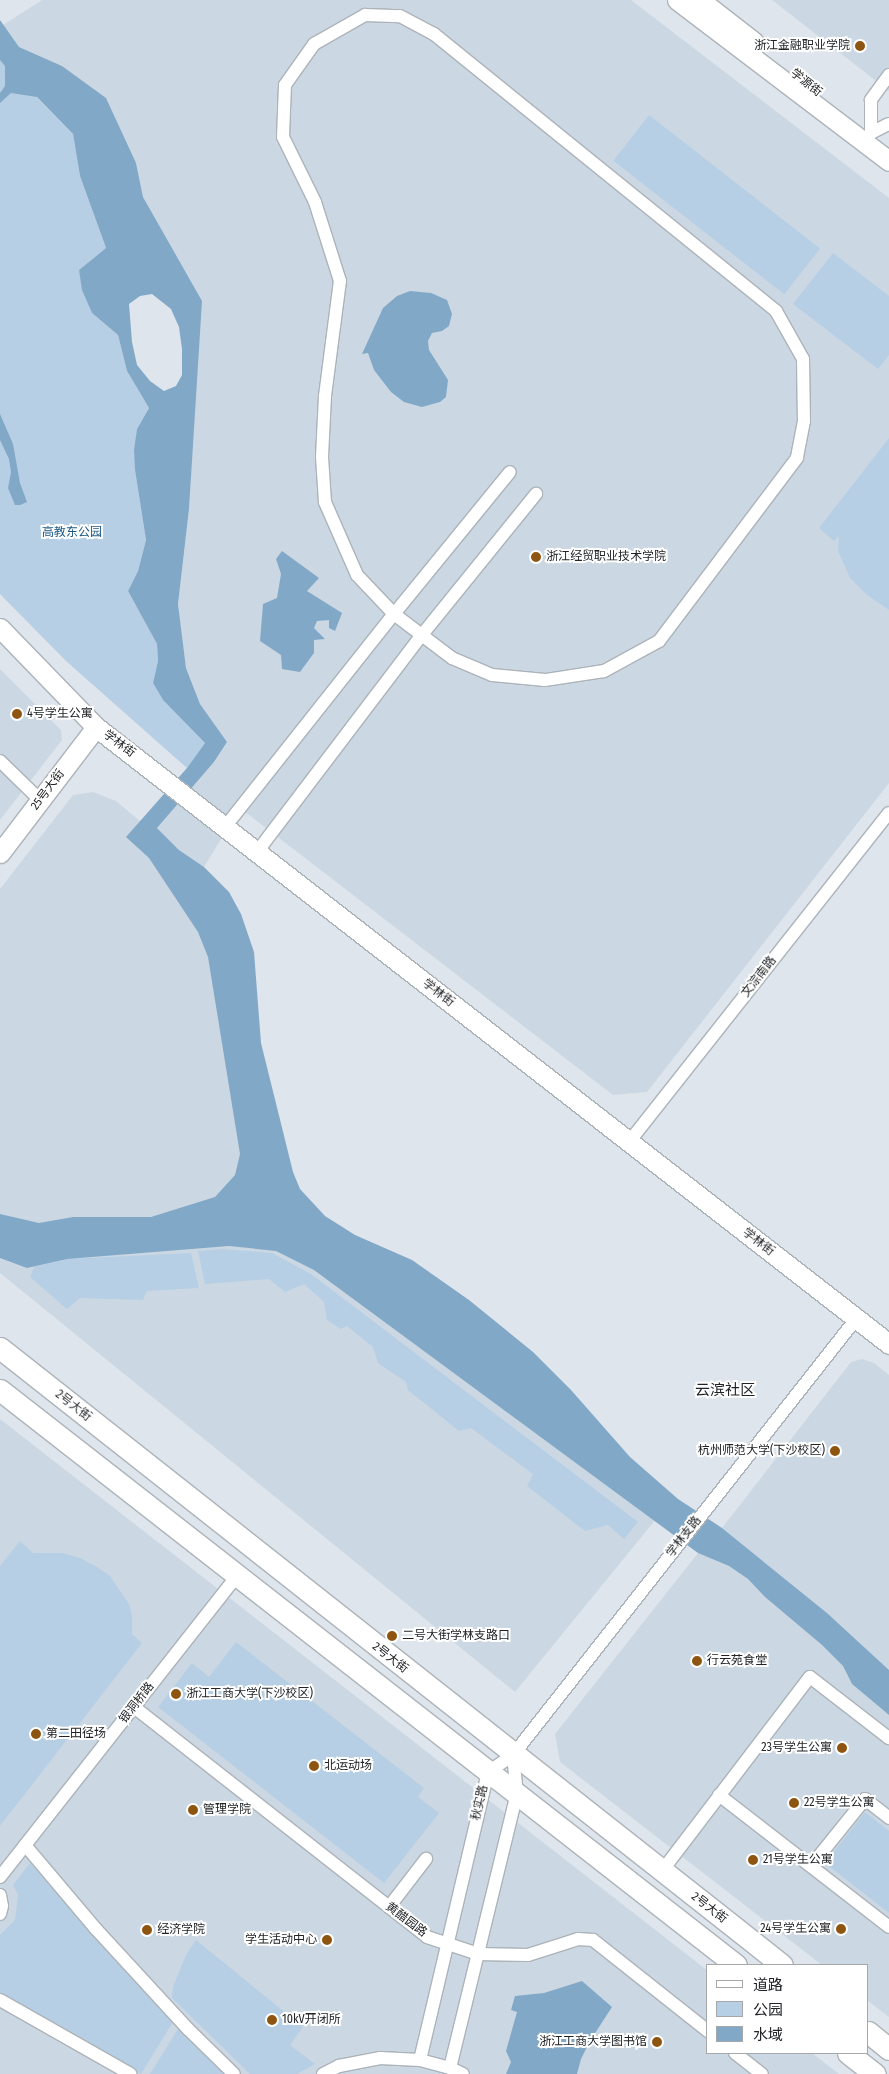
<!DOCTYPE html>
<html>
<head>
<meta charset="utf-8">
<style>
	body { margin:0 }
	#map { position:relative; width:889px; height:2074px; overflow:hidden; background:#dee5ec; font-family:"Fira Sans Condensed","Noto Sans SC",sans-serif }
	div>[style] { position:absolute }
	.built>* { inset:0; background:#cbd8e3 }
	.green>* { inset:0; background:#b6cfe4; transform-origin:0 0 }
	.water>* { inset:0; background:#82a8c7 }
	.roads { filter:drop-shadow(1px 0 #acb3b9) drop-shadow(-1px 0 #acb3b9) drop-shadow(0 1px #acb3b9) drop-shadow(0 -1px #acb3b9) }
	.minor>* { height:12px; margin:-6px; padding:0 6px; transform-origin:6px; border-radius:6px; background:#fff }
	.secondary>* { height:19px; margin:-9.5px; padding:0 9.5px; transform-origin:9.5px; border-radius:9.5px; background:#fff }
	.primary>* { height:21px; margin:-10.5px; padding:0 10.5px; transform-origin:10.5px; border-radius:10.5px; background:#fff }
	.dots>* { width:14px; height:14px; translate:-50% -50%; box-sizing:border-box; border:2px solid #fff; border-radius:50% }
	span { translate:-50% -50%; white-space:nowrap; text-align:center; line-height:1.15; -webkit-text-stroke:4px #fff; paint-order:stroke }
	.poi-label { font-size:12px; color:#212326 }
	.right { translate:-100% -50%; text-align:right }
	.left { translate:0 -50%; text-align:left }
	.street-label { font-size:12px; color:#212326 }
	.park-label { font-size:12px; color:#1c5883 }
	.quarter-label { font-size:15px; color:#212326 }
	.legend { position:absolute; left:706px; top:1964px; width:162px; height:90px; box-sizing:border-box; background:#fff; border:1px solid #a6a7a8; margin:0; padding:6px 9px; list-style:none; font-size:15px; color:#212326 }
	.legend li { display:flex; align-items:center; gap:10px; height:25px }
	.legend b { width:25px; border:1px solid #a6a7a8 }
</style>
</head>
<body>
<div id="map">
	<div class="built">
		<div style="clip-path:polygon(42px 0,631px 0,889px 198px,889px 783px,647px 1092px,613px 1095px,240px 808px,204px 867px,179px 850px,157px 828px,214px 762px,227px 742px,200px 704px,186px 668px,178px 604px,189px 509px,201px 301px,143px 197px,136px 163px,62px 66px,18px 47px,3px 25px)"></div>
		<div style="clip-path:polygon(772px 0,889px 0,889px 91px)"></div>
		<div style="clip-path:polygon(0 669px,61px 730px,62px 740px,0 820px)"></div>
		<div style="clip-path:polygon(93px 792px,116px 801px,203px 874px,258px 1170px,670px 1502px,515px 1692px,0 1273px,0 889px,73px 795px)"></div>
		<div style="clip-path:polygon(862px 1359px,874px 1363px,889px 1375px,889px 1670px,827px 1613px,722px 1528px,851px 1362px)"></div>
		<div style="clip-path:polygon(0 1419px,708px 1971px,708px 2053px,812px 2053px,839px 2074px,0 2074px)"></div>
		<div style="clip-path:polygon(698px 1553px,729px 1566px,748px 1579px,765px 1597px,822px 1645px,843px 1666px,852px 1684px,889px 1715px,889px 2017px,868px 2001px,868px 1965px,822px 1965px,560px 1762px,555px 1734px)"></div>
	</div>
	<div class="green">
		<div style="clip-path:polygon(0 60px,73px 134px,80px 176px,106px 248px,79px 270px,92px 313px,118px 335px,127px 371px,149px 408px,137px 429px,135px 470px,146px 540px,138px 571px,128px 591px,157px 644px,158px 661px,153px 683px,163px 700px,205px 743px,187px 768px,66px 661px,0 594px)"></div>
		<div style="left:649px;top:115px;width:217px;height:58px;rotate:38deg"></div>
		<div style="clip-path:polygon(833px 253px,889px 296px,889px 355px,878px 369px,793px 304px)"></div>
		<div style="clip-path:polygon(889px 438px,889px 610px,866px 594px,850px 578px,838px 551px,839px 536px,834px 541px,819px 528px)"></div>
		<div style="clip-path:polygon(222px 1249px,272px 1253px,311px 1274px,638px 1522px,624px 1539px,608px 1525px,585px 1531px,527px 1486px,533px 1474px,471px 1428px,459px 1431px,408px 1390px,406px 1382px,378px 1363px,373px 1347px,347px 1326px,341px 1329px,327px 1320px,324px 1302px,304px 1284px,285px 1292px,269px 1279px,205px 1284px,198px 1251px)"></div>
		<div style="clip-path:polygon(191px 1253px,199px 1288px,147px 1291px,143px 1300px,80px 1298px,67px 1309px,30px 1277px,34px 1267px,67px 1259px)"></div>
		<div style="clip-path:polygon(20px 1541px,33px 1553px,63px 1553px,80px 1558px,97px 1567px,110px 1576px,129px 1604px,132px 1616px,132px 1634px,142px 1643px,0 1826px,0 1566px)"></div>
		<div style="clip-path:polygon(236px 1642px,424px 1788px,418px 1797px,439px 1813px,384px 1883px,158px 1707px,192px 1663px,209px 1677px)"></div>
		<div style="clip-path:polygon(865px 1812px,889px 1831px,889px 1913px,825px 1863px)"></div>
		<div style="clip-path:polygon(30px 1863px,173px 2022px,141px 2074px,0 1994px,0 1935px,15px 1920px,18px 1895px,13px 1885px)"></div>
		<div style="clip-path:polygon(196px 1940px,303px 2027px,290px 2045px,315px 2064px,297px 2074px,250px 2074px,172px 1998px,173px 1987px,186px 1955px)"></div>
		<div style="clip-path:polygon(178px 2029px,226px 2074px,150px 2074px)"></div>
	</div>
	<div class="water">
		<div style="clip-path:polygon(evenodd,0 20px,19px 47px,62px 66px,106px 98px,136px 163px,143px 197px,202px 301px,189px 509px,178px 604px,186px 668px,200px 704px,227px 742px,214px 762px,157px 828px,179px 850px,204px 867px,229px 892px,241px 914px,254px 952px,261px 1043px,293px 1172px,300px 1189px,325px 1216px,355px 1235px,412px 1260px,469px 1300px,533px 1352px,571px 1390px,630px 1457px,678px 1499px,722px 1528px,827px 1613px,889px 1670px,889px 1715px,852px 1684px,843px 1666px,822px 1645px,765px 1597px,748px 1579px,729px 1566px,698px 1553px,314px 1270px,276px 1251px,229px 1246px,67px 1259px,27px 1268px,0 1258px,0 1214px,39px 1223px,73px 1217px,151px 1217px,215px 1197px,235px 1175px,240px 1154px,208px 957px,198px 932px,149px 858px,126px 837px,187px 768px,205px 743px,163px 700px,153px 683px,158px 661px,157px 644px,128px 591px,138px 571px,146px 540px,135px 470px,134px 450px,137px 429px,149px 408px,127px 371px,118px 335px,92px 313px,82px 290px,79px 270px,106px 248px,80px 176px,73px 134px,37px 97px,11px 93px,0 103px,0 93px,5px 86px,5px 66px,0 60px,0 20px,152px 294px,171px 309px,179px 327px,182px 349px,182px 375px,176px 386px,164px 391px,150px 381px,137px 365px,132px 342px,129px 304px,140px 296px,152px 294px)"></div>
		<div style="clip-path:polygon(410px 291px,431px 293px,447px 300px,452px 314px,449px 326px,442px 331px,432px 333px,428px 341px,429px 350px,448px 380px,446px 397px,440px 402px,422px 407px,404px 402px,391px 392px,374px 370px,368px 353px,362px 354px,383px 308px,397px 296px)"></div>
		<div style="clip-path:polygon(0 414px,13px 444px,20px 483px,27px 502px,20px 505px,15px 505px,8px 488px,11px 472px,9px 459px,0 440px)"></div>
		<div style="clip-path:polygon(282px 551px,319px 578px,307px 591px,342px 613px,335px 631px,329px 628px,329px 620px,317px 621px,314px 628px,325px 639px,314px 640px,314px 653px,300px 672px,282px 669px,281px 655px,260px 641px,263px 604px,277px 598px,281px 574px,276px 559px)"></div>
		<div style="clip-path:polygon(582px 1981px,612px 2007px,590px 2041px,581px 2059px,577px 2074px,506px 2074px,511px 2062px,506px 2051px,517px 2012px,511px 2010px,515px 1996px,544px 1993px)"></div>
	</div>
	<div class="roads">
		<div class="minor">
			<div style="left:365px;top:15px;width:35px;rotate:2deg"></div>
			<div style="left:400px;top:16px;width:38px;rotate:28deg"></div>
			<div style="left:434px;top:34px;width:440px;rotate:39deg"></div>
			<div style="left:776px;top:311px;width:55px;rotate:60.6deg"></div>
			<div style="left:803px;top:359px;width:62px;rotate:89.1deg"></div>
			<div style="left:804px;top:421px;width:38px;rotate:101deg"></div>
			<div style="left:797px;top:458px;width:229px;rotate:127deg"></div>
			<div style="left:659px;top:641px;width:63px;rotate:151.4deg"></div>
			<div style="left:604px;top:671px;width:60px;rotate:171.3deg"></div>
			<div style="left:545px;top:680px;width:53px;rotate:-174.6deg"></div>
			<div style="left:492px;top:675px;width:43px;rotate:-157deg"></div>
			<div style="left:452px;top:658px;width:73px;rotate:-142.8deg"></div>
			<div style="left:394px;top:614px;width:54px;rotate:-133.5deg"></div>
			<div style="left:357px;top:575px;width:80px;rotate:-113.7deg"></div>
			<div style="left:325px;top:502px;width:45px;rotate:-93.8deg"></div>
			<div style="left:322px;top:457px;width:61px;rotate:-87.2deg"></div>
			<div style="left:325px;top:396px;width:116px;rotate:-82.6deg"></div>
			<div style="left:340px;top:281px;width:83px;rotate:-107.6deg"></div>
			<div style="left:315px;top:202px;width:72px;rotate:-116.2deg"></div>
			<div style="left:283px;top:137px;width:52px;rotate:-87.8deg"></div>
			<div style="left:285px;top:85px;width:50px;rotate:-54.7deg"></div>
			<div style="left:314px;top:44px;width:59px;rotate:-29.6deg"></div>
			<div style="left:889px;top:75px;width:31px;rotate:126deg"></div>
			<div style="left:871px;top:100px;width:33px;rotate:90deg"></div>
			<div style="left:871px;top:133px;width:20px;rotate:-27deg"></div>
			<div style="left:0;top:761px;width:56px;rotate:44.3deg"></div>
			<div style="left:225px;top:827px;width:272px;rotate:-51.6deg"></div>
			<div style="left:394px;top:614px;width:183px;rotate:-50.8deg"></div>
			<div style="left:257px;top:852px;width:271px;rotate:-52.8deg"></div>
			<div style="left:421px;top:636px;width:183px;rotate:-51deg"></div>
			<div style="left:629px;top:1142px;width:419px;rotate:-51.7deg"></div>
			<div style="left:134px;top:1707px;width:372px;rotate:38.1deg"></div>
			<div style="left:427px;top:1937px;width:54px;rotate:18.4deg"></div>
			<div style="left:478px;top:1954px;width:50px;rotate:1.1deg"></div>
			<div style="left:528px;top:1955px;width:52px;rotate:-17.7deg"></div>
			<div style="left:578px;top:1939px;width:15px;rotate:4deg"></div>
			<div style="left:593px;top:1940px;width:147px;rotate:38.4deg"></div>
			<div style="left:719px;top:1795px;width:215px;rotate:37.8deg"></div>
			<div style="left:25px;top:1845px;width:110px;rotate:49.8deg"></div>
			<div style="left:96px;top:1929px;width:136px;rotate:47.4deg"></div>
			<div style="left:188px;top:2029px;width:64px;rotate:44.4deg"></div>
			<div style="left:811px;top:1866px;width:86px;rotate:-51.1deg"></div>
			<div style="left:865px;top:1799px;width:31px;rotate:38deg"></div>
			<div style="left:662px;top:1871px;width:244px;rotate:-52.7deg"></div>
			<div style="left:810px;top:1677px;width:100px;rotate:37.7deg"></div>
			<div style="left:0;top:1877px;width:383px;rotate:-51.8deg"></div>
			<div style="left:0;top:1895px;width:11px;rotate:80deg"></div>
			<div style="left:2px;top:1906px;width:8px;rotate:104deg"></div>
			<div style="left:389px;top:1907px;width:61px;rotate:-52.4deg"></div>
			<div style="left:0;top:2000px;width:150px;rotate:29.6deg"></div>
			<div style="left:735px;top:2053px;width:34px;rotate:38deg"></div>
			<div style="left:420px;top:2060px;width:296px;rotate:-76.7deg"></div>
			<div style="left:488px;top:1772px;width:30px;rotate:-34deg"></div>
			<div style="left:513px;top:1755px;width:555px;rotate:-51.81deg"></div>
			<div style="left:450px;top:2068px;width:282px;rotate:-76.3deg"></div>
			<div style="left:517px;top:1794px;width:39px;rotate:-96deg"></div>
			<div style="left:323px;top:2074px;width:18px;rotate:-27deg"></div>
			<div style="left:339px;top:2066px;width:42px;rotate:-11deg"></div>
			<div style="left:380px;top:2058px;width:40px;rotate:2.9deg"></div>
			<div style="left:420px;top:2060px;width:31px;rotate:15deg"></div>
			<div style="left:450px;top:2068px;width:14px;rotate:25deg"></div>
		</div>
		<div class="secondary">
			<div style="left:677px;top:0;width:266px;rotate:37.2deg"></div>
			<div style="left:700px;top:0;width:68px;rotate:37.9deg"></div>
			<div style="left:0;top:628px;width:138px;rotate:45.9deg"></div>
			<div style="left:96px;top:727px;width:1005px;rotate:37.88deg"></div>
			<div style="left:0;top:853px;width:158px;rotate:-52.7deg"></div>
		</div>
		<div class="primary">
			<div style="left:0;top:1348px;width:996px;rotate:38.27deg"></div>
			<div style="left:0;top:1390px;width:934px;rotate:38deg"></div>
			<div style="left:868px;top:2032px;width:27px;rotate:39deg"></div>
			<div style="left:848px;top:2053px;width:34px;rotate:38deg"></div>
		</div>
	</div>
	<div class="dots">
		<div style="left:860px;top:46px;background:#8e5510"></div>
		<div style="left:536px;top:557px;background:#8e5510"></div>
		<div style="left:17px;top:714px;background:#8e5510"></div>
		<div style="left:835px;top:1451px;background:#8e5510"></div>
		<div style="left:392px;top:1636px;background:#8e5510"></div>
		<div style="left:697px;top:1661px;background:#8e5510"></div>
		<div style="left:176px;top:1694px;background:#8e5510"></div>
		<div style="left:36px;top:1734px;background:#8e5510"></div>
		<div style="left:842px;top:1748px;background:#8e5510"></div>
		<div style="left:314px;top:1766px;background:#8e5510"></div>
		<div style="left:794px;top:1803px;background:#8e5510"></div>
		<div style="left:193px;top:1810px;background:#8e5510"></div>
		<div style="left:753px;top:1860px;background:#8e5510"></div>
		<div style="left:841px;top:1929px;background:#8e5510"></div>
		<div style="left:147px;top:1930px;background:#8e5510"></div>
		<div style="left:327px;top:1940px;background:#8e5510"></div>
		<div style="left:272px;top:2020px;background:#8e5510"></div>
		<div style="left:657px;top:2042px;background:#8e5510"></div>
	</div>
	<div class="poi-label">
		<span class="right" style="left:850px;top:46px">浙江金融职业学院</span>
		<span class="left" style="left:546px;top:557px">浙江经贸职业技术学院</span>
		<span class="left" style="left:27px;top:714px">4号学生公寓</span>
		<span class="right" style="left:825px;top:1451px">杭州师范大学(下沙校区)</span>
		<span class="left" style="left:402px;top:1636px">二号大街学林支路口</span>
		<span class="left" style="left:707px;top:1661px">行云苑食堂</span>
		<span class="left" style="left:186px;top:1694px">浙江工商大学(下沙校区)</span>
		<span class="left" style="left:46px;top:1734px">第二田径场</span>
		<span class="right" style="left:832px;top:1748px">23号学生公寓</span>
		<span class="left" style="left:324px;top:1766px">北运动场</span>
		<span class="left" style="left:804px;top:1803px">22号学生公寓</span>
		<span class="left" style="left:203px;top:1810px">管理学院</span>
		<span class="left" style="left:763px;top:1860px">21号学生公寓</span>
		<span class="right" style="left:831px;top:1929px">24号学生公寓</span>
		<span class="left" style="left:157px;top:1930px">经济学院</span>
		<span class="right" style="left:317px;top:1940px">学生活动中心</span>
		<span class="left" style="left:282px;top:2020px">10kV开闭所</span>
		<span class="right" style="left:647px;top:2042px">浙江工商大学图书馆</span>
	</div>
	<div class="street-label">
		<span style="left:806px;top:83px;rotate:38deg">学源街</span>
		<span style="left:119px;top:744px;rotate:37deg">学林街</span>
		<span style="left:48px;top:790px;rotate:-53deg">25号大街</span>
		<span style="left:759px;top:977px;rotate:-52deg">文淙南路</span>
		<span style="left:438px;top:993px;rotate:38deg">学林街</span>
		<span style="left:758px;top:1242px;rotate:38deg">学林街</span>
		<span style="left:73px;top:1406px;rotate:38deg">2号大街</span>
		<span style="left:684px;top:1537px;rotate:-52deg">学林支路</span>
		<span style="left:390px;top:1658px;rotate:38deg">2号大街</span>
		<span style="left:137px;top:1703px;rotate:-52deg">银洞桥路</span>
		<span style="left:480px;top:1803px;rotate:-77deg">秋实路</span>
		<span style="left:709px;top:1908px;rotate:38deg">2号大街</span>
		<span style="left:406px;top:1920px;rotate:37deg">黄醋园路</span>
	</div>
	<div class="park-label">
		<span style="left:72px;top:533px">高教东公园</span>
	</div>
	<div class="quarter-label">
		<span style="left:725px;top:1391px">云滨社区</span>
	</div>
	<ul class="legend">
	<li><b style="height:6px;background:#fff"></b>道路</li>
	<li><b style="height:14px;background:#b6cfe4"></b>公园</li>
	<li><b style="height:14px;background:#82a8c7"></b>水域</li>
	</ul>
</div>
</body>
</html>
